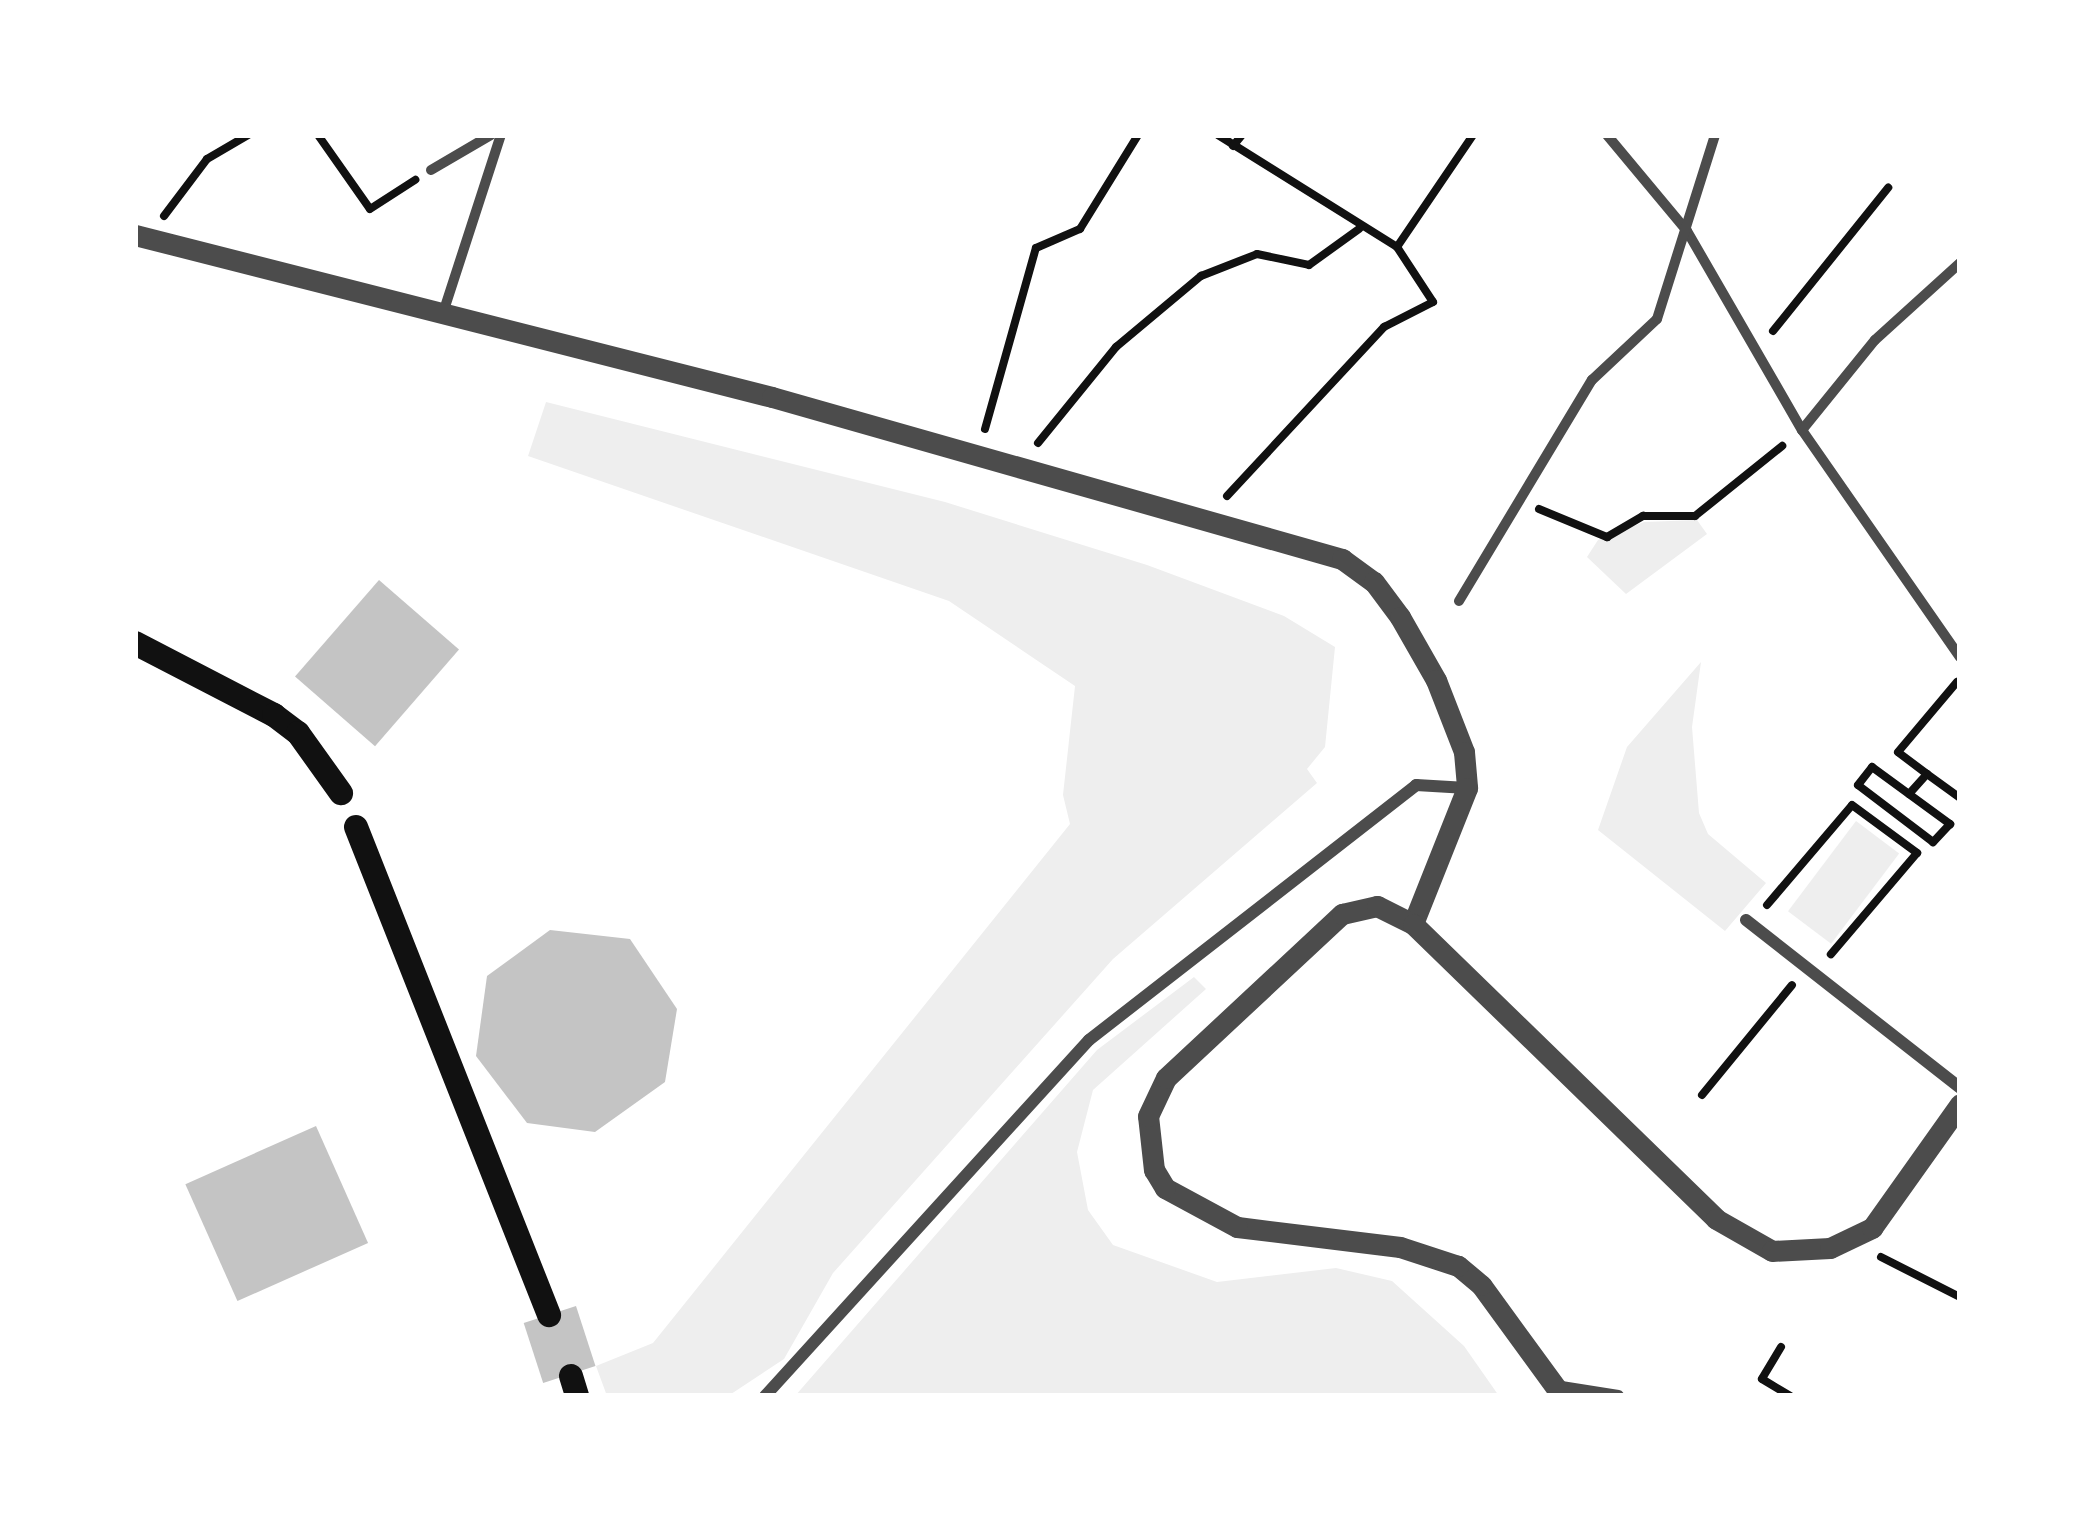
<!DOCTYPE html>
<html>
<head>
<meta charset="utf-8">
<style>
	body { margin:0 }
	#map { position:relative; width:2095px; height:1531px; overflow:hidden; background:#fff; font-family:"Work Sans",sans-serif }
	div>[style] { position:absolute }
	.green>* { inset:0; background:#eee; transform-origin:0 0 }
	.building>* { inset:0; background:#c4c4c4; transform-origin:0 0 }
	.path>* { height:8px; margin:-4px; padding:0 4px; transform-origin:4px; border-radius:4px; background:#111 }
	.pedestrian>* { height:10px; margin:-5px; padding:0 5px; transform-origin:5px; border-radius:5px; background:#4c4c4c }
	.minor>* { height:12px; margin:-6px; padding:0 6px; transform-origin:6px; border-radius:6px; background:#4c4c4c }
	.tertiary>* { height:21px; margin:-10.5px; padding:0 10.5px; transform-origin:10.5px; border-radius:10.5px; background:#4c4c4c }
	.secondary>* { height:24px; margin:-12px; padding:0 12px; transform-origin:12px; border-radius:12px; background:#111 }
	span { translate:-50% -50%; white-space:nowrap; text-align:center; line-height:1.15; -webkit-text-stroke:12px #fff; paint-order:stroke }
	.frame { position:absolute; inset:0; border:138px solid #fff; pointer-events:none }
</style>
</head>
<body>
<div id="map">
	<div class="green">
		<div style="clip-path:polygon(546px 402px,945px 502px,1147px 565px,1284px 616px,1335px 647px,1325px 747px,1307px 769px,1317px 783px,1113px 959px,833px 1273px,784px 1359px,728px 1396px,607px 1396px,596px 1366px,653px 1343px,1070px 824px,1063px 795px,1075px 686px,949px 601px,528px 456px)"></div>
		<div style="clip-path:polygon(1697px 520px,1707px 534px,1626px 594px,1587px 557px,1598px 540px,1644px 522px)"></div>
		<div style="clip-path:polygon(1701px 662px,1692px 727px,1699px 813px,1708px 834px,1766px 883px,1725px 931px,1598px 830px,1627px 747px)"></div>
		<div style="left:1856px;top:821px;width:54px;height:113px;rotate:37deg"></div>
		<div style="clip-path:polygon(1194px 977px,1206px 989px,1093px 1090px,1077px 1152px,1088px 1210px,1113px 1245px,1217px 1282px,1336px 1268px,1392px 1281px,1464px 1346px,1499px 1396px,795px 1396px,1097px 1050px)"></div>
	</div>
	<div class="building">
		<div style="left:379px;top:580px;width:106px;height:128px;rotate:41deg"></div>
		<div style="clip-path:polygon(550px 930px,630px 939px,677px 1009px,665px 1082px,595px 1132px,527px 1123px,476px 1056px,487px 976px)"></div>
		<div style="left:316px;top:1126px;width:128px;height:143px;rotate:66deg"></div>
		<div style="left:576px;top:1306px;width:63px;height:55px;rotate:72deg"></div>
	</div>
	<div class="path">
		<div style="left:318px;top:135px;width:90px;rotate:54.9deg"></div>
		<div style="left:370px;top:209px;width:54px;rotate:-32.8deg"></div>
		<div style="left:1218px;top:135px;width:211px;rotate:32deg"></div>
		<div style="left:1233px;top:146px;width:14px;rotate:-51deg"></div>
		<div style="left:164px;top:216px;width:71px;rotate:-53deg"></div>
		<div style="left:207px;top:159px;width:48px;rotate:-30.3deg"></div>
		<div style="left:1773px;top:331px;width:184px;rotate:-51.2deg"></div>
		<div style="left:985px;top:429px;width:188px;rotate:-74.3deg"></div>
		<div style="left:1036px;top:248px;width:48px;rotate:-23.4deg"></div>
		<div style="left:1080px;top:229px;width:110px;rotate:-58.3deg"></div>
		<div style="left:1038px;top:443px;width:124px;rotate:-50.9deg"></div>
		<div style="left:1116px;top:347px;width:111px;rotate:-39.9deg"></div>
		<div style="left:1201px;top:276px;width:60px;rotate:-21.4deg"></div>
		<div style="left:1257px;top:254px;width:53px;rotate:11.9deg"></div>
		<div style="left:1309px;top:265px;width:62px;rotate:-35.8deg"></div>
		<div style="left:1227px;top:496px;width:231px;rotate:-47.1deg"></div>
		<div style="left:1384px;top:327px;width:55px;rotate:-27deg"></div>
		<div style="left:1433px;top:302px;width:66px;rotate:-123.2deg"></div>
		<div style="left:1397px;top:247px;width:135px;rotate:-55.8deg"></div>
		<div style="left:1539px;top:509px;width:74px;rotate:22.4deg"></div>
		<div style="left:1607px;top:537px;width:42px;rotate:-30.3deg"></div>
		<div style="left:1643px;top:516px;width:52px"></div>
		<div style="left:1695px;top:516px;width:112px;rotate:-38.8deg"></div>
		<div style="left:1872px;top:767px;width:97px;rotate:36.2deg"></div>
		<div style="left:1950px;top:824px;width:25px;rotate:133deg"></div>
		<div style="left:1933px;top:842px;width:94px;rotate:-142.8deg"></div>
		<div style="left:1858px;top:785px;width:23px;rotate:-52deg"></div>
		<div style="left:1927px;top:774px;width:41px;rotate:36deg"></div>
		<div style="left:1909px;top:794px;width:27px;rotate:-48deg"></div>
		<div style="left:1927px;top:774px;width:36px;rotate:-143deg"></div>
		<div style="left:1898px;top:752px;width:92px;rotate:-49.9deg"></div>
		<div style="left:1767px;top:905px;width:131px;rotate:-49.6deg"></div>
		<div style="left:1852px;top:805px;width:81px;rotate:36.4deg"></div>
		<div style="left:1917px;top:853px;width:133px;rotate:130.4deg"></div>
		<div style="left:1702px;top:1095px;width:142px;rotate:-50.7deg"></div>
		<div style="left:1881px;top:1257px;width:89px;rotate:26.9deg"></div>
		<div style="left:1781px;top:1347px;width:37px;rotate:121deg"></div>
		<div style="left:1762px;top:1379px;width:33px;rotate:31deg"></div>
	</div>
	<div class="pedestrian">
		<div style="left:1607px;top:135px;width:125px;rotate:50.2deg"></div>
		<div style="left:1687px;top:231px;width:230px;rotate:60deg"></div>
		<div style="left:1802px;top:430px;width:277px;rotate:55.2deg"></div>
		<div style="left:431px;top:170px;width:69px;rotate:-30.3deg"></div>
		<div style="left:443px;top:313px;width:187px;rotate:-72deg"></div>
		<div style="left:1802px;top:430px;width:116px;rotate:-51deg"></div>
		<div style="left:1875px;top:340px;width:115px;rotate:-42.2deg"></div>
		<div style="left:1459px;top:601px;width:258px;rotate:-59deg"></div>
		<div style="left:1592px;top:380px;width:89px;rotate:-43.2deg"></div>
		<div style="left:1657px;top:319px;width:193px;rotate:-72.5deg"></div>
	</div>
	<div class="minor">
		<div style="left:1746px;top:920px;width:272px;rotate:38.1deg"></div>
		<div style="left:1555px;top:1386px;width:64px;rotate:9deg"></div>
		<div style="left:765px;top:1396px;width:481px;rotate:-47.7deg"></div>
		<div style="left:1089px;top:1040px;width:415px;rotate:-37.9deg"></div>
		<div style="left:1416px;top:785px;width:51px;rotate:3.4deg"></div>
	</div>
	<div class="tertiary">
		<div style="left:135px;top:235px;width:657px;rotate:14.27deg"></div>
		<div style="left:772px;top:397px;width:593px;rotate:15.87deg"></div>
		<div style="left:1342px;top:559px;width:39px;rotate:36deg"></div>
		<div style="left:1374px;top:582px;width:44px;rotate:53.4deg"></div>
		<div style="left:1400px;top:617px;width:73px;rotate:60.3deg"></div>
		<div style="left:1436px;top:680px;width:77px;rotate:68.7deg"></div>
		<div style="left:1464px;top:752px;width:36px;rotate:85deg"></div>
		<div style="left:1467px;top:788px;width:146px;rotate:111.7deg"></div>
		<div style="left:1562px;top:1396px;width:137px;rotate:-126.1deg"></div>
		<div style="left:1481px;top:1285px;width:30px;rotate:-140deg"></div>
		<div style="left:1458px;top:1266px;width:61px;rotate:-161.9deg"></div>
		<div style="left:1400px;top:1247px;width:164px;rotate:-173deg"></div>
		<div style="left:1237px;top:1227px;width:82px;rotate:-151.6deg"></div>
		<div style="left:1165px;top:1188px;width:21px;rotate:-121deg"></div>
		<div style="left:1154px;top:1170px;width:54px;rotate:-96.3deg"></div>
		<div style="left:1148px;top:1116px;width:42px;rotate:-64.7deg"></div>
		<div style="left:1166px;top:1078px;width:241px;rotate:-43deg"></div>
		<div style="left:1342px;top:914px;width:36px;rotate:-13deg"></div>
		<div style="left:1377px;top:906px;width:40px;rotate:26.6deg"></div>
		<div style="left:1413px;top:924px;width:423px;rotate:44.2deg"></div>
		<div style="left:1716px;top:1219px;width:64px;rotate:29.7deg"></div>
		<div style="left:1772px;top:1251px;width:58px;rotate:-3deg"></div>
		<div style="left:1830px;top:1248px;width:47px;rotate:-25.5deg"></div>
		<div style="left:1872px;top:1228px;width:152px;rotate:-54.6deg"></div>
	</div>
	<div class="secondary">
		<div style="left:135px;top:643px;width:157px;rotate:27.4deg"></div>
		<div style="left:274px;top:715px;width:30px;rotate:37deg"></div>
		<div style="left:298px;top:733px;width:74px;rotate:54.4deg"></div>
		<div style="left:356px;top:827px;width:525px;rotate:68.42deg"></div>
		<div style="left:571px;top:1376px;width:21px;rotate:73deg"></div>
	</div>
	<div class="frame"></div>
</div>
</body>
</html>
